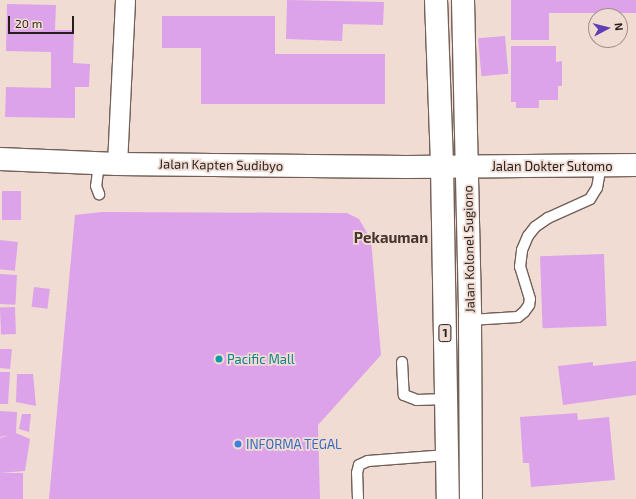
<!DOCTYPE html>
<html>
<head>
<meta charset="utf-8">
<style>
	body { margin:0 }
	#map { position:relative; width:636px; height:499px; overflow:hidden; background:#f1dcd3; font-family:"Exo 2",sans-serif }
	div>[style] { position:absolute }
	.building>* { inset:0; background:#dca2ea; transform-origin:0 0 }
	.roads { filter:drop-shadow(1px 0 #726058) drop-shadow(-1px 0 #726058) drop-shadow(0 1px #726058) drop-shadow(0 -1px #726058) }
	.service>* { height:10px; margin:-5px; padding:0 5px; transform-origin:5px; border-radius:5px; background:#fff }
	.minor>* { height:19px; margin:-9.5px; padding:0 9.5px; transform-origin:9.5px; border-radius:9.5px; background:#fff }
	.secondary>* { height:22px; margin:-11px; padding:0 11px; transform-origin:11px; border-radius:11px; background:#fff }
	.trunk>* { height:22px; margin:-11px; padding:0 11px; transform-origin:11px; border-radius:11px; background:#fff }
	.dots>* { width:11px; height:11px; translate:-50% -50%; box-sizing:border-box; border:2px solid #f1dcd3; border-radius:50% }
	span { translate:-50% -50%; white-space:nowrap; text-align:center; line-height:1.15; -webkit-text-stroke:3.5px #f1dcd3; paint-order:stroke }
	.shield-label span { padding:1px 3px; background:#f1dcd3; border:1px solid; border-radius:3px; -webkit-text-stroke-width:0 }
	.shield-label { font-size:12px; color:#251e1b; font-weight:700 }
	.street-label { font-size:13px; color:#251e1b }
	.culture-label { font-size:13px; color:#0d838f }
	.left { translate:0 -50%; text-align:left }
	.shop-label { font-size:13px; color:#366cbe }
	.quarter-label { font-size:15px; color:#47362f; font-weight:700 }
	.north { position:absolute; left:588px; top:8px; width:40px; height:40px; box-sizing:border-box; background:#f1dcd3; border:1px solid #9f9089; border-radius:50%; rotate:83deg; font-size:11px; font-weight:700; line-height:16px; text-align:center; color:#251e1b }
	.north::after { content:''; display:block; margin:auto; width:14px; height:18px; background:#603eb6; clip-path:polygon(50% 0,100% 100%,50% 72%,0 100%) }
	.scale { position:absolute; left:8px; top:16px; width:66px; height:18px; box-sizing:border-box; border:2px solid #251e1b; border-top:0; padding-left:5px; font-size:12px; line-height:14px; white-space:nowrap; color:#251e1b; -webkit-text-stroke:3px #f1dcd3; paint-order:stroke }
</style>
</head>
<body>
<div id="map">
	<div class="building">
		<div style="clip-path:polygon(287px 0,384px 2px,383px 25px,343px 24px,342px 41px,286px 39px)"></div>
		<div style="clip-path:polygon(511px 0,636px 0,636px 13px,549px 13px,549px 40px,511px 40px)"></div>
		<div style="clip-path:polygon(7px 4px,56px 5px,55px 30px,74px 30px,73px 63px,90px 64px,89px 87px,75px 87px,75px 118px,5px 117px,6px 87px,51px 88px,51px 52px,6px 51px)"></div>
		<div style="clip-path:polygon(162px 16px,275px 16px,275px 54px,385px 54px,385px 104px,201px 104px,201px 48px,162px 48px)"></div>
		<div style="left:505px;top:36px;width:38px;height:27px;rotate:85deg"></div>
		<div style="clip-path:polygon(511px 46px,556px 46px,556px 62px,562px 61px,562px 86px,558px 86px,558px 100px,539px 100px,539px 108px,516px 108px,516px 102px,511px 102px)"></div>
		<div style="left:2px;top:191px;width:19px;height:29px"></div>
		<div style="clip-path:polygon(102px 212px,347px 213px,359px 219px,371px 240px,381px 355px,318px 425px,320px 499px,49px 499px,75px 215px)"></div>
		<div style="left:0;top:240px;width:18px;height:29px;rotate:6deg"></div>
		<div style="left:604px;top:254px;width:72px;height:64px;rotate:88deg"></div>
		<div style="left:0;top:274px;width:17px;height:30px;rotate:3deg"></div>
		<div style="left:34px;top:287px;width:16px;height:20px;rotate:7deg"></div>
		<div style="left:15px;top:307px;width:27px;height:15px;rotate:88deg"></div>
		<div style="clip-path:polygon(0 349px,12px 349px,10px 369px,0 368px)"></div>
		<div style="clip-path:polygon(636px 361px,636px 395px,563px 405px,558px 366px,593px 362px,593px 366px)"></div>
		<div style="clip-path:polygon(0 372px,10px 372px,8px 404px,0 404px,0 383px,7px 383px,0 383px)"></div>
		<div style="clip-path:polygon(17px 374px,33px 374px,36px 406px,16px 402px)"></div>
		<div style="clip-path:polygon(0 411px,17px 412px,16px 433px,30px 439px,25px 471px,0 473px,0 438px,11px 435px,0 437px)"></div>
		<div style="clip-path:polygon(577px 413px,578px 420px,609px 417px,615px 480px,531px 487px,529px 463px,523px 463px,520px 417px)"></div>
		<div style="clip-path:polygon(22px 414px,31px 414px,29px 432px,19px 429px)"></div>
		<div style="left:23px;top:473px;width:26px;height:23px;rotate:90deg"></div>
	</div>
	<div class="roads">
		<div class="service">
			<div style="left:99px;top:163px;width:23px;rotate:97deg"></div>
			<div style="left:96px;top:186px;width:9px;rotate:69deg"></div>
			<div style="left:470px;top:320px;width:48px;rotate:-3.6deg"></div>
			<div style="left:518px;top:317px;width:8px;rotate:-40deg"></div>
			<div style="left:524px;top:312px;width:9px;rotate:-54deg"></div>
			<div style="left:529px;top:305px;width:6px;rotate:-81deg"></div>
			<div style="left:530px;top:299px;width:34px;rotate:-107deg"></div>
			<div style="left:520px;top:267px;width:17px;rotate:-83deg"></div>
			<div style="left:522px;top:250px;width:15px;rotate:-67deg"></div>
			<div style="left:528px;top:236px;width:11px;rotate:-52deg"></div>
			<div style="left:535px;top:227px;width:16px;rotate:-35deg"></div>
			<div style="left:548px;top:218px;width:46px;rotate:-24.3deg"></div>
			<div style="left:590px;top:199px;width:13px;rotate:-58deg"></div>
			<div style="left:597px;top:188px;width:22px;rotate:-80deg"></div>
			<div style="left:402px;top:362px;width:33px;rotate:87deg"></div>
			<div style="left:404px;top:395px;width:14px;rotate:21deg"></div>
			<div style="left:417px;top:400px;width:29px;rotate:-2deg"></div>
			<div style="left:358px;top:499px;width:26px;rotate:-92deg"></div>
			<div style="left:357px;top:473px;width:8px;rotate:-76deg"></div>
			<div style="left:359px;top:465px;width:10px;rotate:-24deg"></div>
			<div style="left:368px;top:461px;width:79px;rotate:-4.3deg"></div>
		</div>
		<div class="minor">
			<div style="left:117px;top:164px;width:164px;rotate:-87.2deg"></div>
		</div>
		<div class="secondary">
			<div style="left:0;top:159px;width:117px;rotate:2.4deg"></div>
			<div style="left:117px;top:164px;width:289px;rotate:0.6deg"></div>
			<div style="left:406px;top:167px;width:230px;rotate:-0.5deg"></div>
		</div>
		<div class="trunk">
			<div style="left:436px;top:0;width:166px;rotate:87.9deg"></div>
			<div style="left:442px;top:166px;width:333px;rotate:89deg"></div>
			<div style="left:463px;top:0;width:320px;rotate:88.7deg"></div>
			<div style="left:470px;top:320px;width:179px;rotate:89.7deg"></div>
		</div>
	</div>
	<div class="dots">
		<div style="left:219px;top:359px;background:#0f9aa8"></div>
		<div style="left:238px;top:444px;background:#3f7fe0"></div>
	</div>
	<div class="shield-label">
		<span style="left:445px;top:333px">1</span>
	</div>
	<div class="street-label">
		<span style="left:221px;top:165px;rotate:1deg">Jalan Kapten Sudibyo</span>
		<span style="left:552px;top:166px">Jalan Dokter Sutomo</span>
		<span style="left:469px;top:249px;rotate:-91deg">Jalan Kolonel Sugiono</span>
	</div>
	<div class="culture-label">
		<span class="left" style="left:227px;top:359px">Pacific Mall</span>
	</div>
	<div class="shop-label">
		<span class="left" style="left:246px;top:444px">INFORMA TEGAL</span>
	</div>
	<div class="quarter-label">
		<span style="left:391px;top:238px">Pekauman</span>
	</div>
	<div class="north">N</div>
	<div class="scale">20 m</div>
</div>
</body>
</html>
